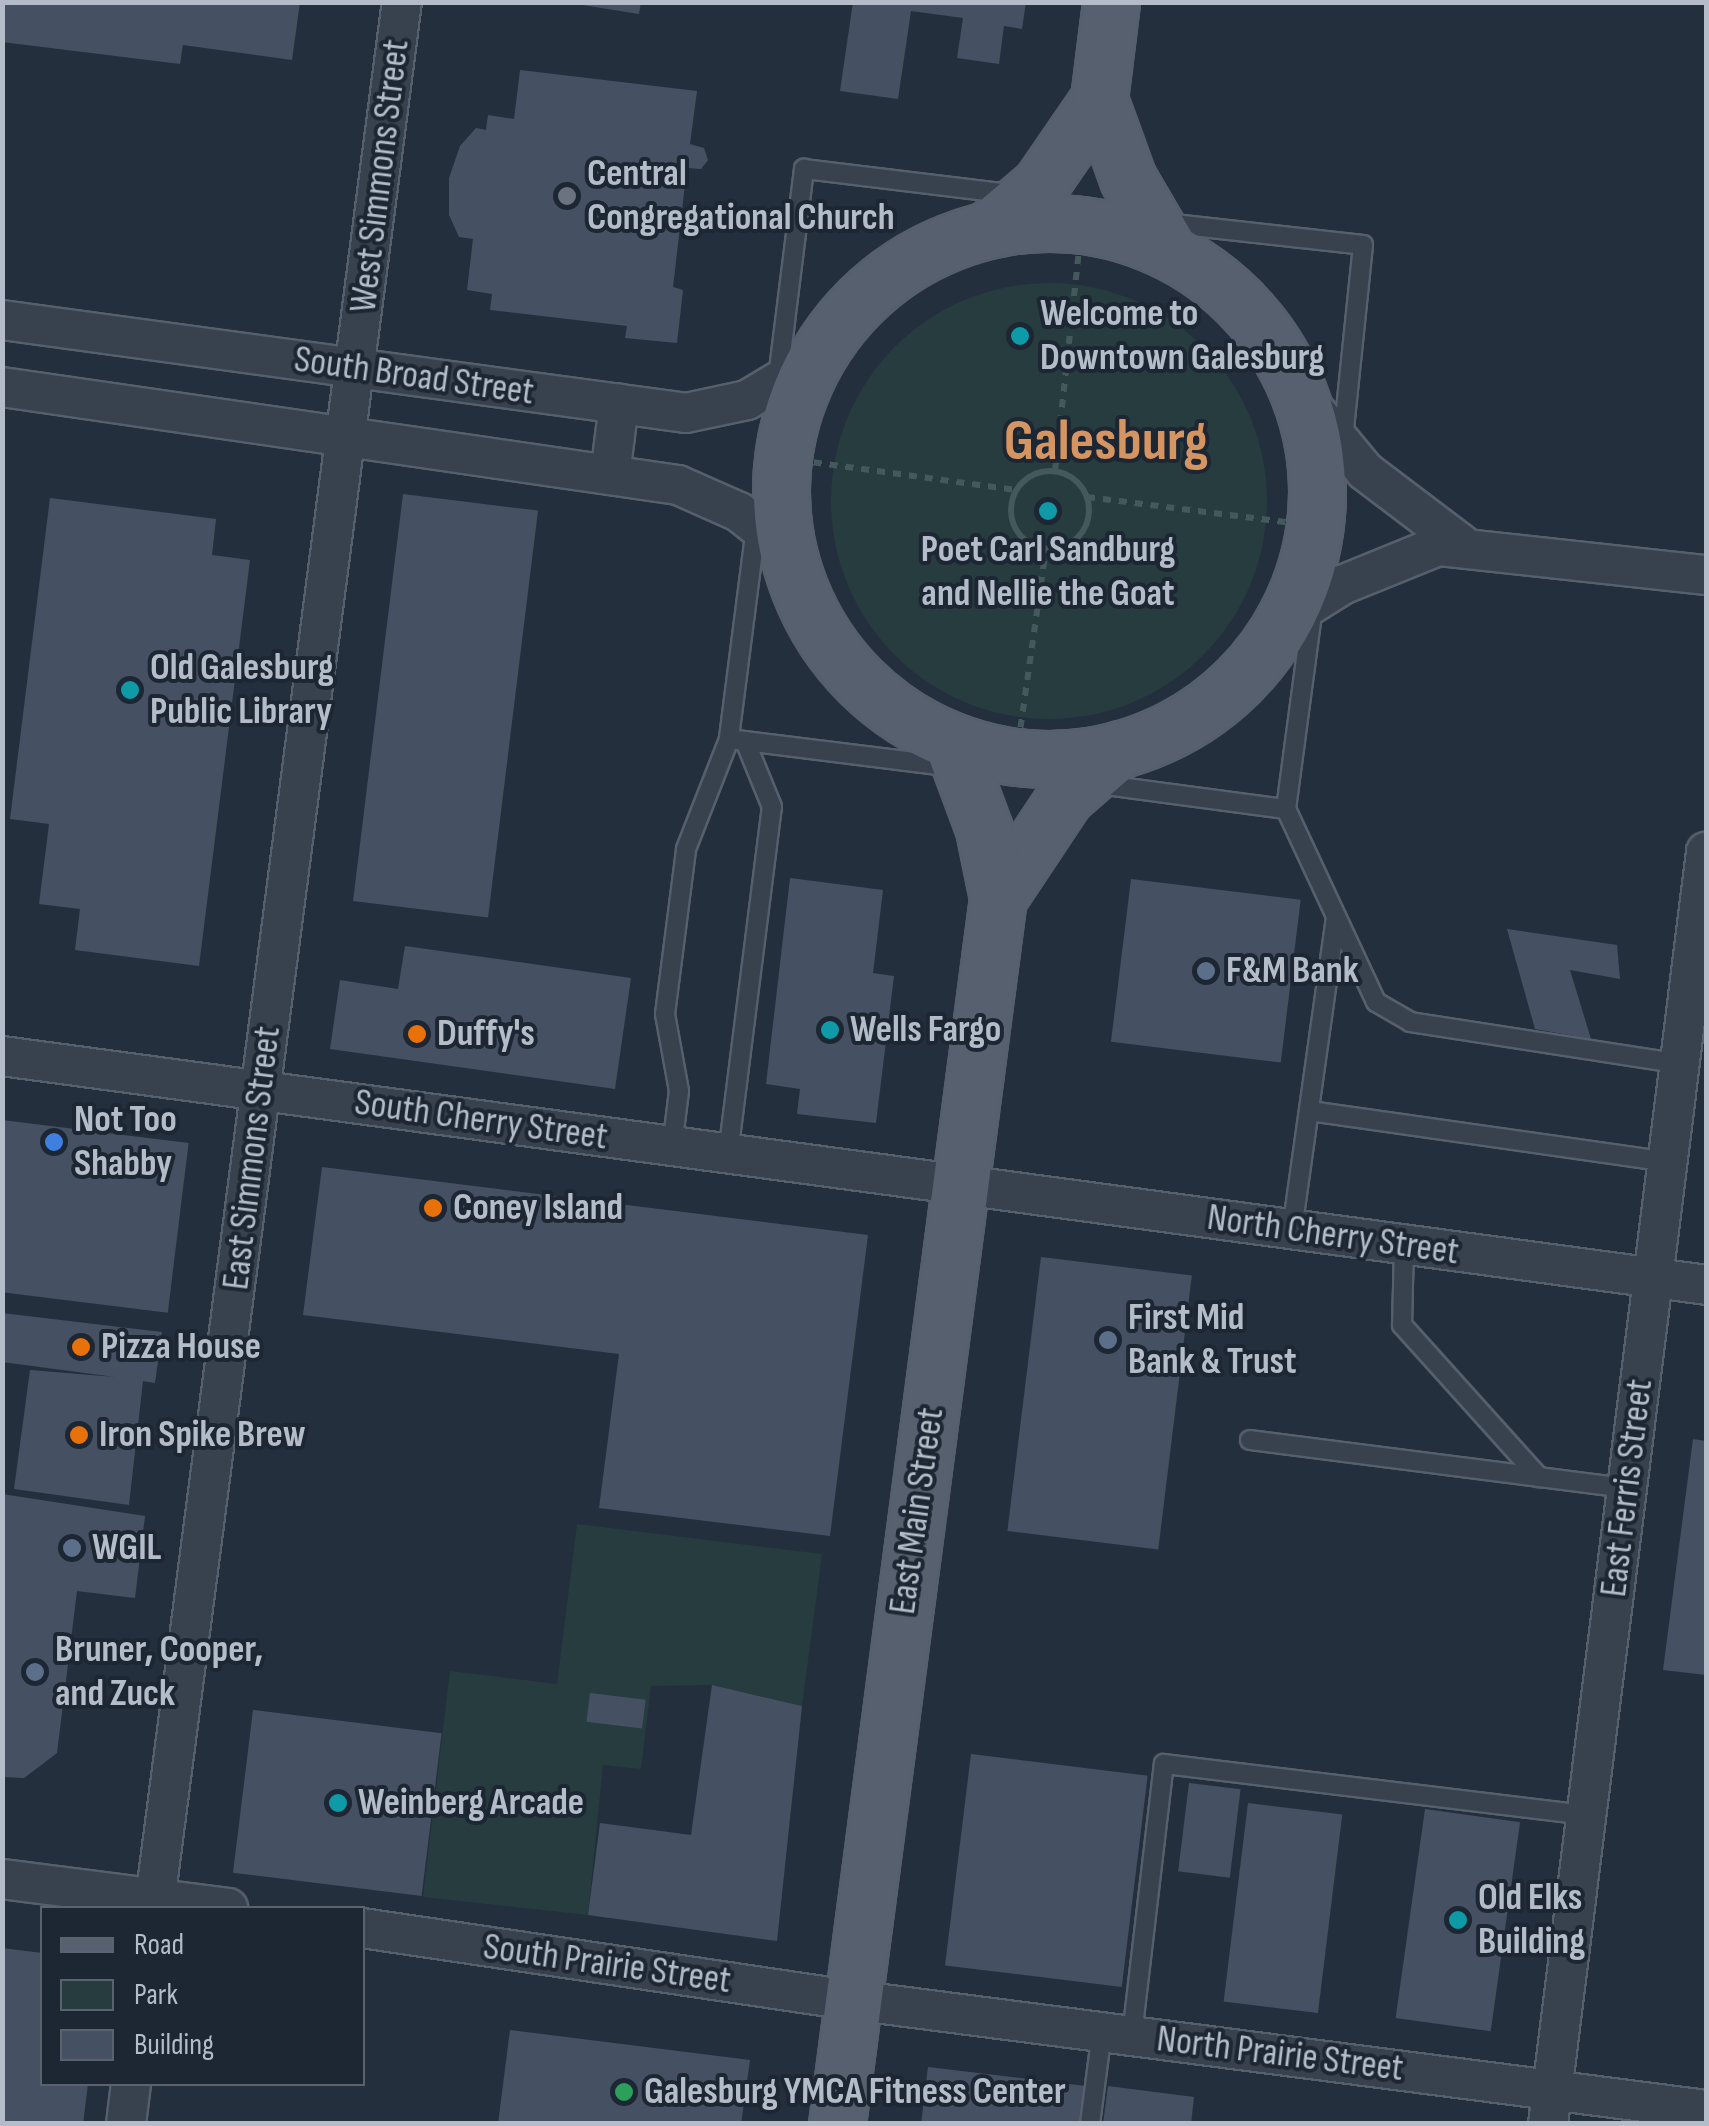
<!DOCTYPE html>
<html>
<head>
<meta charset="utf-8">
<style>
	body { margin:0 }
	#map { position:relative; width:1709px; height:2126px; overflow:hidden; background:#242f3e; font-family:"Sofia Sans Condensed",sans-serif }
	div>[style] { position:absolute }
	.green>* { inset:0; background:#263c3f }
	.round { border-radius:50% }
	.building>* { inset:0; background:#455162; transform-origin:0 0 }
	.path>* { height:6px; margin-top:-3px; transform-origin:0; background:repeating-linear-gradient(90deg,#44595c 0 8px,transparent 0 16px) }
	.path>.ring { margin:-3px; padding:0; box-sizing:content-box; background:none; border:6px solid #44595c; border-radius:50% }
	.roads { filter:drop-shadow(2px 0 #565f6c) drop-shadow(-2px 0 #565f6c) drop-shadow(0 2px #565f6c) drop-shadow(0 -2px #565f6c) }
	.service>* { height:18px; margin:-9px; padding:0 9px; transform-origin:9px; border-radius:9px; background:#38414e }
	.minor>* { height:38px; margin:-19px; padding:0 19px; transform-origin:19px; border-radius:19px; background:#38414e }
	.primary>* { height:55px; margin:-27.5px; padding:0 27.5px; transform-origin:27.5px; border-radius:27.5px; background:#56606e }
	.primary>.ring { margin:-27.5px; padding:0; box-sizing:content-box; background:none; border:55px solid #56606e; border-radius:50% }
	.dots>* { width:28px; height:28px; translate:-50% -50%; box-sizing:border-box; border:5px solid #1d2633; border-radius:50% }
	span { translate:-50% -50%; white-space:nowrap; text-align:center; line-height:1.15; -webkit-text-stroke:8px #1d2633; paint-order:stroke }
	.poi-label { font-size:38px; color:#b4bcc9; font-weight:700 }
	.left { translate:0 -50%; text-align:left }
	.street-label { font-size:38px; color:#b4bcc9 }
	.town-label { font-size:58px; color:#d59563; font-weight:700 }
	.frame { position:absolute; inset:0; border:5px solid #b4bcc9; pointer-events:none }
	.legend { position:absolute; left:40px; top:1906px; width:325px; height:180px; box-sizing:border-box; background:#1d2633; border:2px solid #59626f; margin:0; padding:12px 18px; list-style:none; font-size:30px; color:#b4bcc9 }
	.legend li { display:flex; align-items:center; gap:20px; height:50px }
	.legend b { width:50px; border:2px solid #59626f }
</style>
</head>
<body>
<div id="map">
	<div class="green">
		<div class="round" style="left:831px;top:283px;width:436px;height:436px"></div>
		<div style="clip-path:polygon(577px 1524px,822px 1554px,802px 1706px,712px 1685px,651px 1686px,641px 1769px,603px 1765px,588px 1915px,423px 1897px,450px 1671px,557px 1684px)"></div>
	</div>
	<div class="building">
		<div style="clip-path:polygon(2px 2px,300px 2px,292px 60px,183px 45px,180px 64px,2px 42px)"></div>
		<div style="clip-path:polygon(564px 2px,641px 2px,639px 14px)"></div>
		<div style="clip-path:polygon(853px 2px,1026px 2px,1022px 29px,1004px 26px,999px 64px,957px 58px,963px 18px,911px 11px,898px 99px,840px 91px)"></div>
		<div style="clip-path:polygon(520px 70px,697px 91px,690px 144px,704px 148px,708px 160px,701px 169px,687px 168px,673px 287px,683px 290px,677px 343px,625px 338px,627px 326px,490px 310px,492px 294px,467px 290px,473px 239px,459px 237px,449px 215px,449px 178px,460px 146px,476px 128px,486px 130px,488px 115px,514px 119px)"></div>
		<div style="left:403px;top:494px;width:136px;height:410px;rotate:7deg"></div>
		<div style="clip-path:polygon(50px 498px,216px 519px,212px 555px,250px 560px,199px 966px,75px 950px,80px 909px,39px 904px,49px 824px,10px 819px)"></div>
		<div style="clip-path:polygon(790px 878px,883px 890px,873px 973px,894px 976px,876px 1123px,797px 1114px,800px 1089px,766px 1084px)"></div>
		<div style="left:1131px;top:879px;width:171px;height:164px;rotate:7deg"></div>
		<div style="clip-path:polygon(1507px 929px,1617px 945px,1620px 979px,1570px 970px,1591px 1039px,1535px 1029px)"></div>
		<div style="clip-path:polygon(405px 946px,631px 978px,615px 1089px,330px 1049px,340px 980px,398px 989px)"></div>
		<div style="left:2px;top:1120px;width:188px;height:171px;rotate:7deg"></div>
		<div style="clip-path:polygon(322px 1167px,868px 1235px,830px 1536px,599px 1508px,619px 1354px,303px 1315px)"></div>
		<div style="left:1041px;top:1257px;width:152px;height:276px;rotate:7deg"></div>
		<div style="clip-path:polygon(2px 1313px,162px 1332px,155px 1383px,143px 1381px,129px 1505px,14px 1489px,30px 1370px,115px 1377px,2px 1362px)"></div>
		<div style="clip-path:polygon(1693px 1439px,1706px 1441px,1706px 1675px,1663px 1670px)"></div>
		<div style="clip-path:polygon(2px 1494px,145px 1516px,135px 1598px,77px 1591px,57px 1753px,24px 1778px,2px 1777px)"></div>
		<div style="clip-path:polygon(712px 1685px,802px 1706px,777px 1941px,588px 1915px,600px 1823px,691px 1835px)"></div>
		<div style="left:590px;top:1693px;width:56px;height:29px;rotate:7deg"></div>
		<div style="left:253px;top:1710px;width:190px;height:164px;rotate:7deg"></div>
		<div style="left:971px;top:1754px;width:178px;height:213px;rotate:7deg"></div>
		<div style="left:1189px;top:1783px;width:52px;height:89px;rotate:7deg"></div>
		<div style="left:1248px;top:1803px;width:95px;height:200px;rotate:7deg"></div>
		<div style="left:1425px;top:1809px;width:96px;height:211px;rotate:8deg"></div>
		<div style="clip-path:polygon(2px 1948px,42px 1953px,42px 2084px,88px 2084px,83px 2124px,2px 2124px)"></div>
		<div style="clip-path:polygon(510px 2030px,750px 2060px,741px 2124px,498px 2124px)"></div>
		<div style="clip-path:polygon(928px 2067px,1086px 2086px,1082px 2124px,921px 2124px)"></div>
		<div style="clip-path:polygon(1108px 2086px,1194px 2097px,1191px 2124px,1103px 2124px)"></div>
	</div>
	<div class="path">
		<div style="left:782px;top:458px;width:236px;rotate:7.8deg"></div>
		<div style="left:1055px;top:471px;width:250px;rotate:-83.8deg"></div>
		<div class="ring" style="left:1011px;top:471px;width:72px;height:72px"></div>
		<div style="left:1087px;top:497px;width:231px;rotate:7.2deg"></div>
		<div style="left:1016px;top:759px;width:212px;rotate:-81.9deg"></div>
	</div>
	<div class="roads">
		<div class="service">
			<div style="left:1165px;top:223px;width:199px;rotate:6.3deg"></div>
			<div style="left:1363px;top:245px;width:194px;rotate:95.9deg"></div>
			<div style="left:778px;top:378px;width:211px;rotate:-82.9deg"></div>
			<div style="left:804px;top:169px;width:208px;rotate:6.9deg"></div>
			<div style="left:756px;top:527px;width:214px;rotate:97.3deg"></div>
			<div style="left:729px;top:739px;width:226px;rotate:7.1deg"></div>
			<div style="left:1098px;top:784px;width:190px;rotate:7.6deg"></div>
			<div style="left:1286px;top:809px;width:205px;rotate:-82.4deg"></div>
			<div style="left:1286px;top:809px;width:213px;rotate:65deg"></div>
			<div style="left:1376px;top:1002px;width:39px;rotate:30deg"></div>
			<div style="left:1410px;top:1022px;width:273px;rotate:8.8deg"></div>
			<div style="left:1310px;top:1111px;width:362px;rotate:8.1deg"></div>
			<div style="left:672px;top:1147px;width:56px;rotate:-82.9deg"></div>
			<div style="left:679px;top:1091px;width:78px;rotate:-100.3deg"></div>
			<div style="left:665px;top:1014px;width:166px;rotate:-82.7deg"></div>
			<div style="left:686px;top:849px;width:118px;rotate:-68.6deg"></div>
			<div style="left:728px;top:1154px;width:350px;rotate:-82.8deg"></div>
			<div style="left:772px;top:807px;width:71px;rotate:-112.2deg"></div>
			<div style="left:1292px;top:1230px;width:316px;rotate:-82deg"></div>
			<div style="left:1404px;top:1245px;width:80px;rotate:91.4deg"></div>
			<div style="left:1402px;top:1325px;width:205px;rotate:48deg"></div>
			<div style="left:1250px;top:1440px;width:380px;rotate:7.3deg"></div>
			<div style="left:1132px;top:2035px;width:273px;rotate:-83.3deg"></div>
			<div style="left:1164px;top:1764px;width:425px;rotate:6.9deg"></div>
			<div style="left:1090px;top:2124px;width:94px;rotate:-82.6deg"></div>
		</div>
		<div class="minor">
			<div style="left:2px;top:320px;width:690px;rotate:7.74deg"></div>
			<div style="left:686px;top:413px;width:62px;rotate:-12deg"></div>
			<div style="left:747px;top:400px;width:78px;rotate:-30.8deg"></div>
			<div style="left:2px;top:387px;width:683px;rotate:8.25deg"></div>
			<div style="left:678px;top:485px;width:67px;rotate:23.9deg"></div>
			<div style="left:739px;top:512px;width:64px;rotate:38.7deg"></div>
			<div style="left:1301px;top:394px;width:100px;rotate:50.3deg"></div>
			<div style="left:1365px;top:471px;width:121px;rotate:37.2deg"></div>
			<div style="left:610px;top:475px;width:72px;rotate:-82.8deg"></div>
			<div style="left:1280px;top:624px;width:73px;rotate:-32.2deg"></div>
			<div style="left:1342px;top:585px;width:104px;rotate:-22.1deg"></div>
			<div style="left:1438px;top:546px;width:270px;rotate:6.2deg"></div>
			<div style="left:2px;top:1056px;width:1719px;rotate:7.65deg"></div>
			<div style="left:2px;top:1879px;width:228px;rotate:7.3deg"></div>
			<div style="left:154px;top:1908px;width:1922px;rotate:-82.59deg"></div>
			<div style="left:362px;top:1928px;width:495px;rotate:8.4deg"></div>
			<div style="left:852px;top:2000px;width:861px;rotate:7.34deg"></div>
			<div style="left:126px;top:2124px;width:40px;rotate:-82.9deg"></div>
			<div style="left:1548px;top:2124px;width:1282px;rotate:-82.92deg"></div>
		</div>
		<div class="primary">
			<div style="left:1099px;top:99px;width:85px;rotate:70.1deg"></div>
			<div style="left:1128px;top:179px;width:81px;rotate:59.6deg"></div>
			<div class="ring" style="left:781px;top:223px;width:481px;height:481px"></div>
			<div style="left:991px;top:227px;width:65px;rotate:-40.6deg"></div>
			<div style="left:1040px;top:185px;width:104px;rotate:-55.5deg"></div>
			<div style="left:1099px;top:99px;width:98px;rotate:-82.9deg"></div>
			<div style="left:998px;top:898px;width:121px;rotate:-56.4deg"></div>
			<div style="left:1065px;top:797px;width:73px;rotate:-41.1deg"></div>
			<div style="left:837px;top:2124px;width:1237px;rotate:-82.52deg"></div>
			<div style="left:998px;top:898px;width:70px;rotate:-101.5deg"></div>
			<div style="left:984px;top:829px;width:92px;rotate:-110.4deg"></div>
		</div>
	</div>
	<div class="dots">
		<div style="left:567px;top:196px;background:#6b7280"></div>
		<div style="left:1020px;top:336px;background:#0f9aa8"></div>
		<div style="left:1048px;top:511px;background:#0f9aa8"></div>
		<div style="left:130px;top:690px;background:#0f9aa8"></div>
		<div style="left:1206px;top:971px;background:#5c6f8a"></div>
		<div style="left:830px;top:1030px;background:#0f9aa8"></div>
		<div style="left:417px;top:1034px;background:#e8710a"></div>
		<div style="left:54px;top:1142px;background:#3f7fe0"></div>
		<div style="left:433px;top:1208px;background:#e8710a"></div>
		<div style="left:1108px;top:1340px;background:#5c6f8a"></div>
		<div style="left:81px;top:1347px;background:#e8710a"></div>
		<div style="left:79px;top:1435px;background:#e8710a"></div>
		<div style="left:72px;top:1548px;background:#5c6f8a"></div>
		<div style="left:35px;top:1672px;background:#5c6f8a"></div>
		<div style="left:338px;top:1803px;background:#0f9aa8"></div>
		<div style="left:1458px;top:1920px;background:#0f9aa8"></div>
		<div style="left:624px;top:2092px;background:#2e9e5b"></div>
	</div>
	<div class="poi-label">
		<span class="left" style="left:587px;top:196px">Central<br>Congregational Church</span>
		<span class="left" style="left:1040px;top:336px">Welcome to<br>Downtown Galesburg</span>
		<span style="left:1048px;top:572px">Poet Carl Sandburg<br>and Nellie the Goat</span>
		<span class="left" style="left:150px;top:690px">Old Galesburg<br>Public Library</span>
		<span class="left" style="left:1226px;top:971px">F&amp;M Bank</span>
		<span class="left" style="left:850px;top:1030px">Wells Fargo</span>
		<span class="left" style="left:437px;top:1034px">Duffy's</span>
		<span class="left" style="left:74px;top:1142px">Not Too<br>Shabby</span>
		<span class="left" style="left:453px;top:1208px">Coney Island</span>
		<span class="left" style="left:1128px;top:1340px">First Mid<br>Bank &amp; Trust</span>
		<span class="left" style="left:101px;top:1347px">Pizza House</span>
		<span class="left" style="left:99px;top:1435px">Iron Spike Brew</span>
		<span class="left" style="left:92px;top:1548px">WGIL</span>
		<span class="left" style="left:55px;top:1672px">Bruner, Cooper,<br>and Zuck</span>
		<span class="left" style="left:358px;top:1803px">Weinberg Arcade</span>
		<span class="left" style="left:1478px;top:1920px">Old Elks<br>Building</span>
		<span class="left" style="left:644px;top:2092px">Galesburg YMCA Fitness Center</span>
	</div>
	<div class="street-label">
		<span style="left:380px;top:176px;rotate:-83deg">West Simmons Street</span>
		<span style="left:414px;top:376px;rotate:8deg">South Broad Street</span>
		<span style="left:481px;top:1120px;rotate:8deg">South Cherry Street</span>
		<span style="left:252px;top:1158px;rotate:-83deg">East Simmons Street</span>
		<span style="left:1333px;top:1235px;rotate:8deg">North Cherry Street</span>
		<span style="left:1627px;top:1488px;rotate:-83deg">East Ferris Street</span>
		<span style="left:917px;top:1511px;rotate:-82deg">East Main Street</span>
		<span style="left:607px;top:1964px;rotate:8deg">South Prairie Street</span>
		<span style="left:1280px;top:2054px;rotate:7deg">North Prairie Street</span>
	</div>
	<div class="town-label">
		<span style="left:1106px;top:442px">Galesburg</span>
	</div>
	<div class="frame"></div>
	<ul class="legend">
	<li><b style="height:12px;background:#56606e"></b>Road</li>
	<li><b style="height:28px;background:#263c3f"></b>Park</li>
	<li><b style="height:28px;background:#455162"></b>Building</li>
	</ul>
</div>
</body>
</html>
